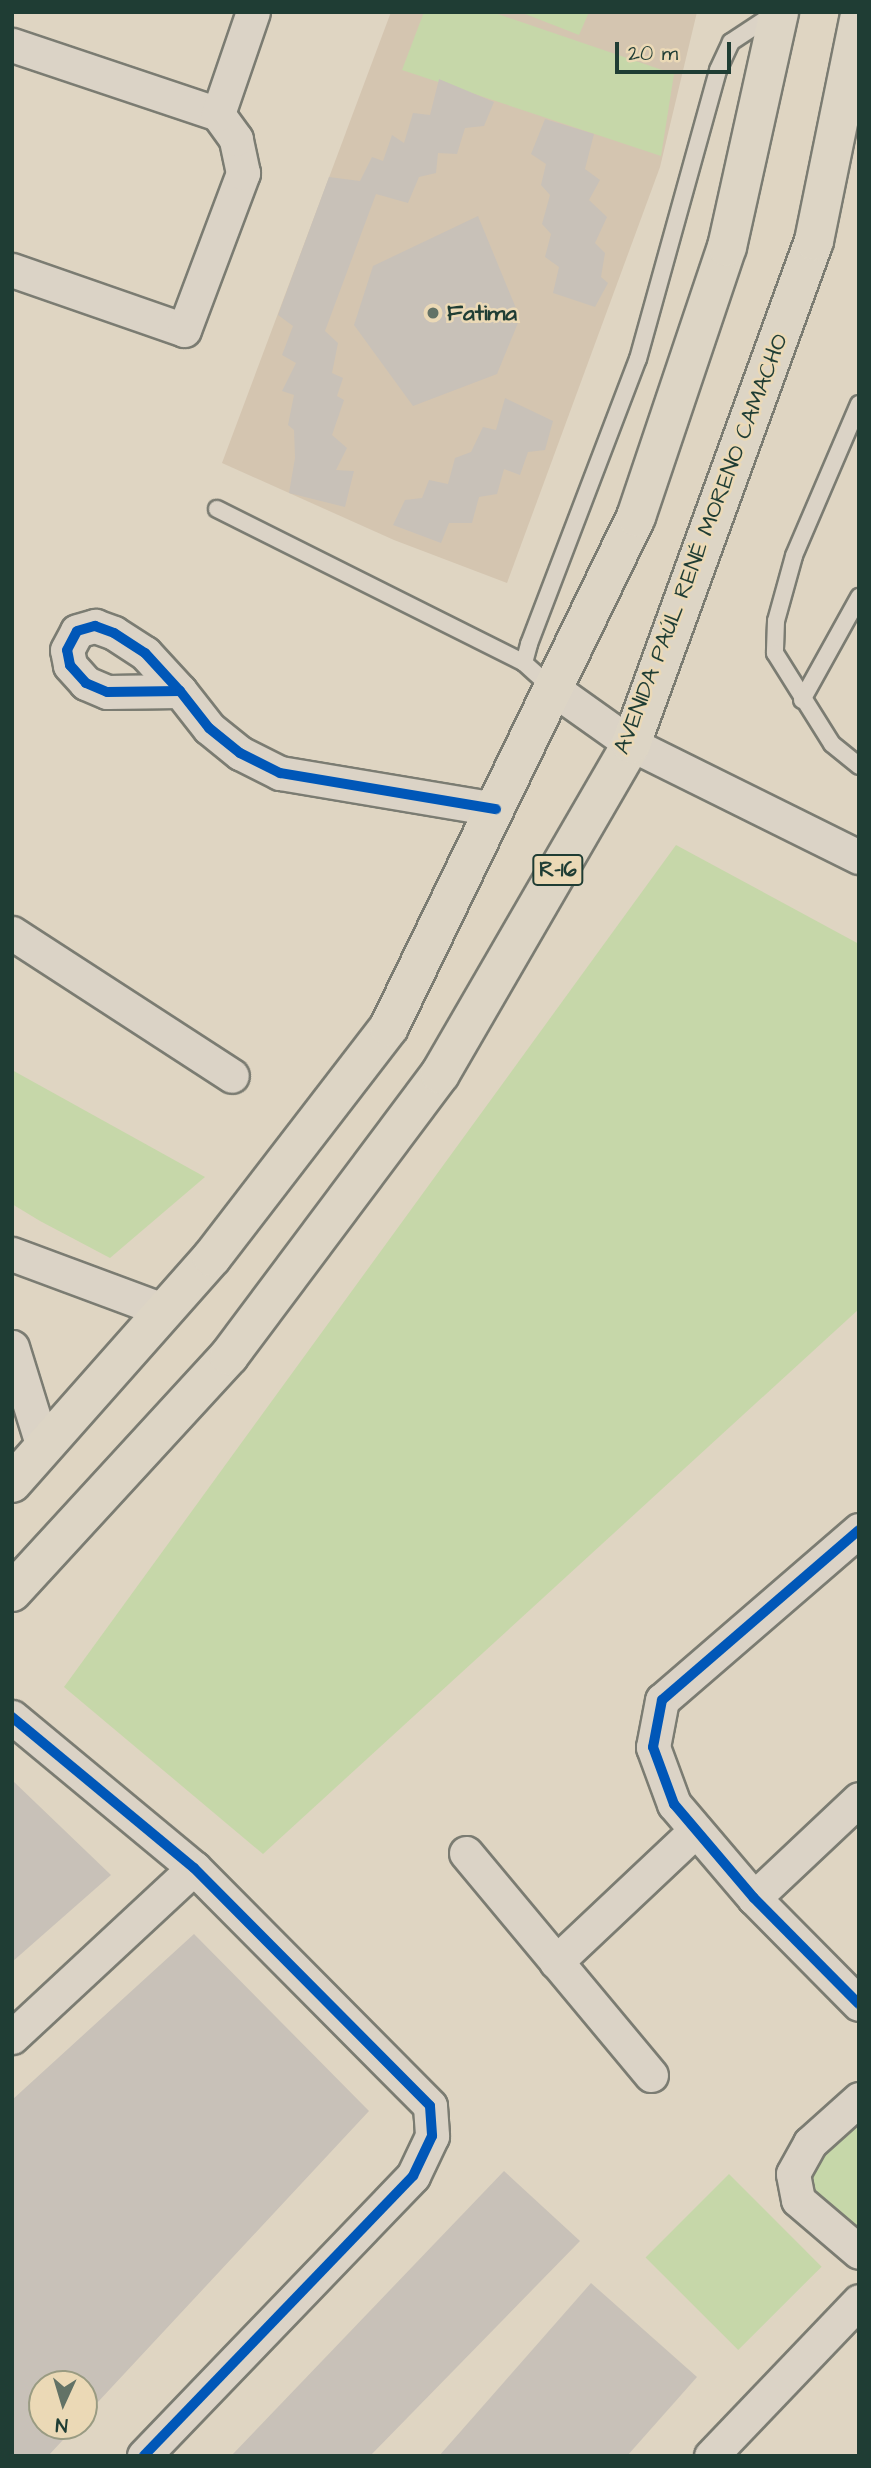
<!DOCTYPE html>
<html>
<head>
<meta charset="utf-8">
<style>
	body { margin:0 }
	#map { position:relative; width:871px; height:2468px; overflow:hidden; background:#dfd5c2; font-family:"Architects Daughter",sans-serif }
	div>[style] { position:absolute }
	.built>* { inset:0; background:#d4c5b0 }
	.green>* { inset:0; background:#c6d7a9; transform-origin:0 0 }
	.building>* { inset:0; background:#c8c1b8 }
	.roads { filter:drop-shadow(2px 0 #7b7c72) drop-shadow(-2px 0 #7b7c72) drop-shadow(0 2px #7b7c72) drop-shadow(0 -2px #7b7c72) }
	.service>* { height:16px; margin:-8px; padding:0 8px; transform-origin:8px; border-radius:8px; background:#dbd3c6 }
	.minor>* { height:33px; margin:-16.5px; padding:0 16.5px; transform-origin:16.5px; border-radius:16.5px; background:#dbd3c6 }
	.primary>* { height:38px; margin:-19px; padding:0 19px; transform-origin:19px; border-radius:19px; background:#ddd5c5 }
	.cycleway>* { height:10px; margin:-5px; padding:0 5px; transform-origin:5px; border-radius:5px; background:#0057b8 }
	.dots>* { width:19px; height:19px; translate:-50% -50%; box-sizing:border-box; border:4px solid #ebd9b6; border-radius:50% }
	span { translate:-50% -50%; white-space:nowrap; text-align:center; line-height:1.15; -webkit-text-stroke:5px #ebd9b6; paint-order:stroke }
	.shield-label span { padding:2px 5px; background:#ebd9b6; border:2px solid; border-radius:5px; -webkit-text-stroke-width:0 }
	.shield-label { font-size:21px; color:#1f3d34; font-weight:700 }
	.poi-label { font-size:23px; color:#1f3d34; font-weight:700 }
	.left { translate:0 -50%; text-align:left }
	.street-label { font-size:23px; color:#1f3d34 }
	.frame { position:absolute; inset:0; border:14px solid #1f3d34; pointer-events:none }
	.north { position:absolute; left:28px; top:2370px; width:70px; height:70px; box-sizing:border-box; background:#ebd9b6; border:2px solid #999b82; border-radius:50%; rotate:184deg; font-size:19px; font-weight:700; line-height:28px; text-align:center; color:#1f3d34 }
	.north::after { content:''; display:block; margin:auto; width:24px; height:32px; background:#627266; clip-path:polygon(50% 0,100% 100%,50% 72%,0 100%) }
	.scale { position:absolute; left:615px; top:42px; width:116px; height:32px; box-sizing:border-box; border:4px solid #1f3d34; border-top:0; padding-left:9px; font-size:21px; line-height:24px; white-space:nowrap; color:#1f3d34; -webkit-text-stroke:5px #ebd9b6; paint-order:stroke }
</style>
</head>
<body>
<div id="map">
	<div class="built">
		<div style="clip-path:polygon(391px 12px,697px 12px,660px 167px,507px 583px,394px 540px,222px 463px)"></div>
	</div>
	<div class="green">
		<div style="clip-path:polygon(424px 12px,492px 12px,674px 74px,661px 156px,402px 70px)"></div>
		<div style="clip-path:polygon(520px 12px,589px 12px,579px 35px)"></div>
		<div style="clip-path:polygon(676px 845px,859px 944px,859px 1309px,263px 1854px,64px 1687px)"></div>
		<div style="clip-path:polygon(12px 1070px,205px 1177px,110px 1258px,40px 1221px,12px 1204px)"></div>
		<div style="clip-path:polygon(859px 2115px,859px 2236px,807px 2192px,808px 2164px)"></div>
		<div style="left:729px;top:2174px;width:131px;height:118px;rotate:45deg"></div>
	</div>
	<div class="building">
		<div style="clip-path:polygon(439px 79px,494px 102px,484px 126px,465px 128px,457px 154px,438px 153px,436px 173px,419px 177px,408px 203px,376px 194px,325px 331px,338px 343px,332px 373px,343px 378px,337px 396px,344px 400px,332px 435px,347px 448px,336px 470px,354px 471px,345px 507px,289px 493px,295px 458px,294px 430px,288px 425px,294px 395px,282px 391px,296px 363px,282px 355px,293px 326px,278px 315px,329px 177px,360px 181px,372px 157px,383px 161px,392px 135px,404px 143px,413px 113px,430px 115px)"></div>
		<div style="clip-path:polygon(545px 119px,594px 134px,585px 169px,600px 180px,589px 200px,607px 217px,595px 243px,605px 253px,601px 277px,608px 283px,595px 307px,553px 293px,559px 267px,545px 257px,551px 234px,542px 224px,550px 195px,541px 185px,546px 164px,531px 154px)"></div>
		<div style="clip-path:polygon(478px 216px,520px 318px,497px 374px,413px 406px,354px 325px,373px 266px)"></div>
		<div style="clip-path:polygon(505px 398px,553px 421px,545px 450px,528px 452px,520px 475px,504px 469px,497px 494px,479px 497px,472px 523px,449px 523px,441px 543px,393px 525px,405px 500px,422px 498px,429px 480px,448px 484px,455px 458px,471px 452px,483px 427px,496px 430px)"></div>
		<div style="clip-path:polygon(12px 1780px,111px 1875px,12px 1962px)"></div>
		<div style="clip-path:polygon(194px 1934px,369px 2111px,84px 2417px,84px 2384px,42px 2384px,42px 2426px,76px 2426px,48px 2456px,12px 2456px,12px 2100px)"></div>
		<div style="clip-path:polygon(504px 2171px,580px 2241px,370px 2456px,231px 2456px)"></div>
		<div style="clip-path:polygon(591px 2283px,697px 2377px,627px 2456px,439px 2456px)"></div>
	</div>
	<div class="roads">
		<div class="service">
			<div style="left:859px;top:404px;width:165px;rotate:113.2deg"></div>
			<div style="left:794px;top:556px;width:67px;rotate:105.5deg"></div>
			<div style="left:776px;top:621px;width:32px;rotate:92deg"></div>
			<div style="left:775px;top:653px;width:107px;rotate:57.9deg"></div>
			<div style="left:832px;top:744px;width:35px;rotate:39deg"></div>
			<div style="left:217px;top:509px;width:343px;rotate:26.6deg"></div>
			<div style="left:553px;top:689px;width:39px;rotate:-138deg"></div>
			<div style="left:524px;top:663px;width:20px;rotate:-75deg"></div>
			<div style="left:529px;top:644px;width:305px;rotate:-69.1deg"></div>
			<div style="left:638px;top:359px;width:300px;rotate:-74.5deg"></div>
			<div style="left:718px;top:70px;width:31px;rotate:-65deg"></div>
			<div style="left:731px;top:42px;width:49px;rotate:-33.4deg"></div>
			<div style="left:802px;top:700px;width:118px;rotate:-61deg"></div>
		</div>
		<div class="minor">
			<div style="left:12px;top:45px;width:217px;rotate:18.5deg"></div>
			<div style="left:12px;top:270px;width:182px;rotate:19.2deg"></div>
			<div style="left:184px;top:330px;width:168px;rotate:-69.4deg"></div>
			<div style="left:243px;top:173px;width:35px;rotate:-102deg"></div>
			<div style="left:236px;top:139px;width:31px;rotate:-126deg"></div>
			<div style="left:218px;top:114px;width:108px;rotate:-71.1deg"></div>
			<div style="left:555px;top:690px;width:93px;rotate:35.4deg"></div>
			<div style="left:631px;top:744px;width:254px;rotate:26.4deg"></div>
			<div style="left:180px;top:691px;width:73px;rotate:179.2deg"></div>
			<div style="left:107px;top:692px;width:23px;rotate:-157deg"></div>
			<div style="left:86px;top:683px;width:24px;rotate:-132deg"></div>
			<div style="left:70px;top:665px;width:15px;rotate:-101deg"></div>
			<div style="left:67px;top:650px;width:21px;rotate:-62deg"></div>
			<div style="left:77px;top:631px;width:19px;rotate:-16deg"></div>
			<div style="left:95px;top:626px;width:20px;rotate:20deg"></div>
			<div style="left:114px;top:633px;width:37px;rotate:33deg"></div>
			<div style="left:145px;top:653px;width:52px;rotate:47.4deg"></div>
			<div style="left:180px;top:691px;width:47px;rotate:51.9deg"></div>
			<div style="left:209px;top:728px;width:40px;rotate:39deg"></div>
			<div style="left:240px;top:753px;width:45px;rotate:26.6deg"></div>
			<div style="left:280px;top:773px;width:219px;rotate:9.5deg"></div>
			<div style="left:12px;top:933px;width:262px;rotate:33deg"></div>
			<div style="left:12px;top:1254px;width:163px;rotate:20.4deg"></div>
			<div style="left:12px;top:1347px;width:105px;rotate:72.8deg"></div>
			<div style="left:859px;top:1530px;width:260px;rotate:139.2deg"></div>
			<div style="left:662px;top:1700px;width:48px;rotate:100.8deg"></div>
			<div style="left:653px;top:1747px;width:61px;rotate:69.8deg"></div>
			<div style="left:674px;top:1804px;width:123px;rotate:49.6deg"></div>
			<div style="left:754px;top:1898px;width:149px;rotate:45.3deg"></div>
			<div style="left:12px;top:1717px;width:236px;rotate:39.7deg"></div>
			<div style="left:194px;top:1868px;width:335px;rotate:45.2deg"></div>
			<div style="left:430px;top:2106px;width:30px;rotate:86deg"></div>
			<div style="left:432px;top:2136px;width:44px;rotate:115.4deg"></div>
			<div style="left:413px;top:2176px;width:388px;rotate:133.9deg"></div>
			<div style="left:466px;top:1853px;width:289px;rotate:50.2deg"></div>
			<div style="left:754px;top:1898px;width:144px;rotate:-43.3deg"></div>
			<div style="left:556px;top:1962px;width:192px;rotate:-43.3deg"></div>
			<div style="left:12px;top:2037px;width:248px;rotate:-42.9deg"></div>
			<div style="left:859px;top:2099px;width:66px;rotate:138.1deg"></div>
			<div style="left:810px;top:2143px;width:35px;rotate:119deg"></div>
			<div style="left:793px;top:2174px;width:26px;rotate:79deg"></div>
			<div style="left:798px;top:2200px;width:80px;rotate:40.4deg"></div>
			<div style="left:711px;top:2456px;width:214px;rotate:-46.3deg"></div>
		</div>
		<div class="primary">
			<div style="left:12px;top:1483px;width:302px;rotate:-48.5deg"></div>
			<div style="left:212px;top:1257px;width:290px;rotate:-52.4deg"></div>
			<div style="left:389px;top:1027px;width:567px;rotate:-64.16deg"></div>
			<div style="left:636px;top:517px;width:285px;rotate:-71.4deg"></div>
			<div style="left:727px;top:247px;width:241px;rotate:-77.5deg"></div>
			<div style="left:12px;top:1592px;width:321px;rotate:-47.4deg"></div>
			<div style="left:229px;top:1356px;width:352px;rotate:-53.2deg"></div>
			<div style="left:440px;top:1074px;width:381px;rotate:-59.9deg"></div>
			<div style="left:631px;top:744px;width:535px;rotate:-70.01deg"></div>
			<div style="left:814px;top:241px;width:227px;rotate:-78.5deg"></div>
		</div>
	</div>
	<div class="cycleway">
		<div style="left:180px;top:691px;width:73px;rotate:179.2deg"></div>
		<div style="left:107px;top:692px;width:23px;rotate:-157deg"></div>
		<div style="left:86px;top:683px;width:24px;rotate:-132deg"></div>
		<div style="left:70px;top:665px;width:15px;rotate:-101deg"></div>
		<div style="left:67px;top:650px;width:21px;rotate:-62deg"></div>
		<div style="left:77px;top:631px;width:19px;rotate:-16deg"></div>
		<div style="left:95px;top:626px;width:20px;rotate:20deg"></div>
		<div style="left:114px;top:633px;width:37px;rotate:33deg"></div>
		<div style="left:145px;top:653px;width:52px;rotate:47.4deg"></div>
		<div style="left:180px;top:691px;width:47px;rotate:51.9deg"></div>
		<div style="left:209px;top:728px;width:40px;rotate:39deg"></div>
		<div style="left:240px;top:753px;width:45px;rotate:26.6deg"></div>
		<div style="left:280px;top:773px;width:219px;rotate:9.5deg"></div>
		<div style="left:859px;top:1530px;width:260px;rotate:139.2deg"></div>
		<div style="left:662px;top:1700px;width:48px;rotate:100.8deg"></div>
		<div style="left:653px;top:1747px;width:61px;rotate:69.8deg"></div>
		<div style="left:674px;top:1804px;width:123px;rotate:49.6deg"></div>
		<div style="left:754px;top:1898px;width:149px;rotate:45.3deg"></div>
		<div style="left:12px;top:1717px;width:236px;rotate:39.7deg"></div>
		<div style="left:194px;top:1868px;width:335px;rotate:45.2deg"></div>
		<div style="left:430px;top:2106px;width:30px;rotate:86deg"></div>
		<div style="left:432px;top:2136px;width:44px;rotate:115.4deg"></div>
		<div style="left:413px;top:2176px;width:388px;rotate:133.9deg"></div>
	</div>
	<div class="dots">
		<div style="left:433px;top:313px;background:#627266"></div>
	</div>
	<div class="shield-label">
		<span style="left:558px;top:870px">R-16</span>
	</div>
	<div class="poi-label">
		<span class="left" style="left:447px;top:313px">Fatima</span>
	</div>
	<div class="street-label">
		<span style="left:701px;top:544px;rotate:-69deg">AVENIDA PAÚL RENÉ MORENO CAMACHO</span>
	</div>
	<div class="frame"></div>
	<div class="north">N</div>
	<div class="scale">20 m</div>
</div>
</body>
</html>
